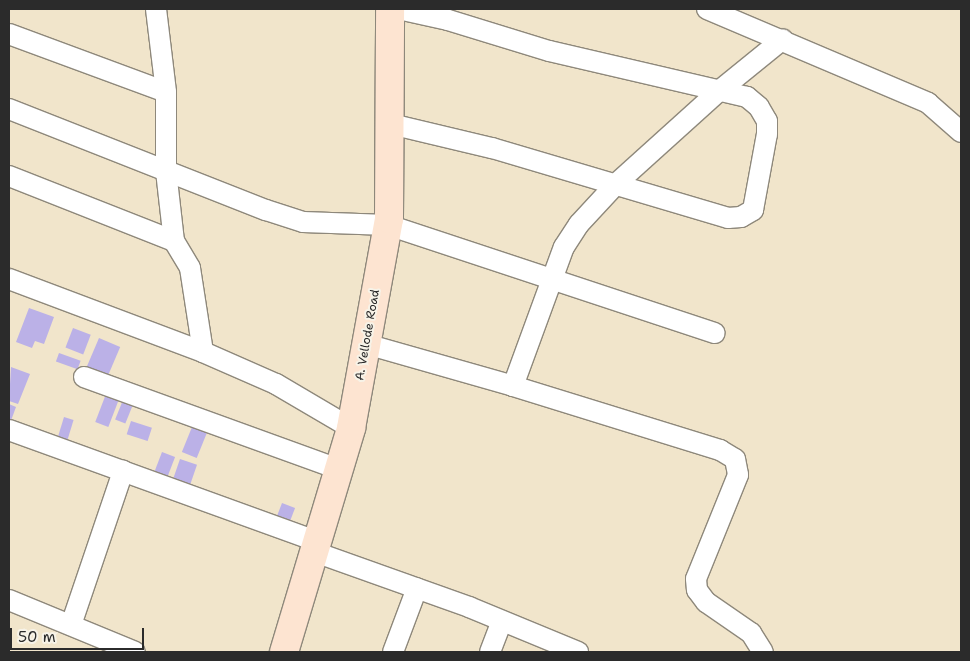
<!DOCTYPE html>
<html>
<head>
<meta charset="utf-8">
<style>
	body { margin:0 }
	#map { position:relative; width:970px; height:661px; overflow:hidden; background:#f1e5cb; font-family:"Shantell Sans",sans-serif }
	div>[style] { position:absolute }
	.building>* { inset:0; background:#bbb1e7; transform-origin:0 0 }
	.roads { filter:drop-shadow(1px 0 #8e887b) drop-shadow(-1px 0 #8e887b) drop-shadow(0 1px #8e887b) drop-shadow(0 -1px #8e887b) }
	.minor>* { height:20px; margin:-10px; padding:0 10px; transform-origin:10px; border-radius:10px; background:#fff }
	.secondary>* { height:28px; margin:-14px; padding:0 14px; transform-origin:14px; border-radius:14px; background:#fde4d1 }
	span { translate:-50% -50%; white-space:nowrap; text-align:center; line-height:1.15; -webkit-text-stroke:4px #f7f3e8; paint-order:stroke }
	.street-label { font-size:12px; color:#2b2b2b }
	.frame { position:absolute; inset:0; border:10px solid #2b2b2b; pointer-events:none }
	.scale { position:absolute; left:10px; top:628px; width:134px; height:22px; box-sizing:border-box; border:2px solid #2b2b2b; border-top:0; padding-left:6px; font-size:15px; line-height:18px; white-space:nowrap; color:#2b2b2b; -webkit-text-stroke:4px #f7f3e8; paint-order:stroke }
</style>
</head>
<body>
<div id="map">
	<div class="building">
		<div style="clip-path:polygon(29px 308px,54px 317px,44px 344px,35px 341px,32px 348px,16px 342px)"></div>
		<div style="left:73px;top:328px;width:19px;height:21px;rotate:21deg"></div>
		<div style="left:99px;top:338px;width:23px;height:37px;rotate:23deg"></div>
		<div style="left:59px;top:353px;width:23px;height:9px;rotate:20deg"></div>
		<div style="clip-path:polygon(11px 367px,30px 374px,18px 404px,9px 401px)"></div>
		<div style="left:106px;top:394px;width:14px;height:30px;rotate:21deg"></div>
		<div style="left:123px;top:400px;width:11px;height:21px;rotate:22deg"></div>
		<div style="clip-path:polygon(9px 404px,16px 407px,9px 426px)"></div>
		<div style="left:64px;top:417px;width:10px;height:28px;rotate:17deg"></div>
		<div style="left:131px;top:421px;width:22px;height:14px;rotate:18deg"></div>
		<div style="left:192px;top:427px;width:16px;height:27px;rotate:22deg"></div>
		<div style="left:162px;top:452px;width:14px;height:28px;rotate:21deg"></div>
		<div style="left:180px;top:459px;width:18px;height:24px;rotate:19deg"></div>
		<div style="left:282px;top:503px;width:14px;height:18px;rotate:21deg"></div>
	</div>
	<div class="roads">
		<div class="minor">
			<div style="left:156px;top:9px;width:84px;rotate:83.1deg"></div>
			<div style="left:166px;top:92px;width:79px;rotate:90deg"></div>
			<div style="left:166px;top:171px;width:70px;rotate:83.5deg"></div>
			<div style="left:174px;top:241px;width:31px;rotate:59deg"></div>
			<div style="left:190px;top:268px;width:85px;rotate:81.2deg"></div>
			<div style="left:707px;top:9px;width:240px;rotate:23deg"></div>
			<div style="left:928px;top:103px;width:44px;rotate:41.3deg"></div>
			<div style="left:9px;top:34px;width:167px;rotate:20.3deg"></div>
			<div style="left:9px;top:109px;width:276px;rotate:21.5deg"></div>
			<div style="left:266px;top:210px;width:39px;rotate:18deg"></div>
			<div style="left:303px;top:222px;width:85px;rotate:2deg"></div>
			<div style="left:388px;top:225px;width:344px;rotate:18.3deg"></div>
			<div style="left:391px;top:124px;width:104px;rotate:13.4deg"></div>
			<div style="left:492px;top:148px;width:246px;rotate:16.5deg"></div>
			<div style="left:728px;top:218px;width:13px;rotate:-4deg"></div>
			<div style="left:741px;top:217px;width:14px;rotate:-30deg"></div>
			<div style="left:753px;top:210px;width:77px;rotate:-79.6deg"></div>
			<div style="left:767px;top:134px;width:13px;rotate:-90deg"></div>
			<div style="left:767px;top:121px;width:16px;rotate:-120deg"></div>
			<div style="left:759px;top:107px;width:16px;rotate:-140deg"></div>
			<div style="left:747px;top:97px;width:203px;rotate:-166.9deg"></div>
			<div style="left:549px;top:51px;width:106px;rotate:-162.9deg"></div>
			<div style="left:448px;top:20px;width:51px;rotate:-167.6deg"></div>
			<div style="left:9px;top:176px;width:177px;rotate:21.5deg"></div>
			<div style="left:9px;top:279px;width:207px;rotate:20.6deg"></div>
			<div style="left:203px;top:352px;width:80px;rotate:23.7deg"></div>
			<div style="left:276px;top:384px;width:87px;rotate:30.4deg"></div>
			<div style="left:366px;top:344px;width:153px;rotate:15.9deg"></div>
			<div style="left:513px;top:386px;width:217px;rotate:17.2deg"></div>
			<div style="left:720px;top:450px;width:17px;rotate:31deg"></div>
			<div style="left:735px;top:459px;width:16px;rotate:79deg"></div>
			<div style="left:738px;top:475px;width:112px;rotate:112deg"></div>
			<div style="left:696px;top:579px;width:11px;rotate:85deg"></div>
			<div style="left:697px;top:590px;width:15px;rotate:53deg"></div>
			<div style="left:706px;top:602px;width:55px;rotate:34.6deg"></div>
			<div style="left:751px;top:633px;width:22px;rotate:58deg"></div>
			<div style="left:84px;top:377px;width:270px;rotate:19.9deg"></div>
			<div style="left:513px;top:386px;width:148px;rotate:-69.9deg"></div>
			<div style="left:564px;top:247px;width:27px;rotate:-57deg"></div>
			<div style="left:579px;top:224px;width:54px;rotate:-47.2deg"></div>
			<div style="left:616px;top:184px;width:139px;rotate:-42.1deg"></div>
			<div style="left:719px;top:91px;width:82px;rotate:-39.1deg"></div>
			<div style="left:9px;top:430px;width:326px;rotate:19.9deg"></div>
			<div style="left:312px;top:551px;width:167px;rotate:19.6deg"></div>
			<div style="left:469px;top:607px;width:118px;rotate:22.4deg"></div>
			<div style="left:9px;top:600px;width:136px;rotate:22.4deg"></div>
			<div style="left:71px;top:625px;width:163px;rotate:-71.3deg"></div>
			<div style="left:393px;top:652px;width:68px;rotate:-69.4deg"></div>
			<div style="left:490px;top:652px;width:33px;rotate:-69deg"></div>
		</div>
		<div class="secondary">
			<div style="left:284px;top:652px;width:234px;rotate:-73.3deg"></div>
			<div style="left:351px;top:428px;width:212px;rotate:-79.7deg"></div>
			<div style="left:389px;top:219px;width:210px;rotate:-89.7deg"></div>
		</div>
	</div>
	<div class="street-label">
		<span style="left:368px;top:335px;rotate:-80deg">A. Vellode Road</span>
	</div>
	<div class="frame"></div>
	<div class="scale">50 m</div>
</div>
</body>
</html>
